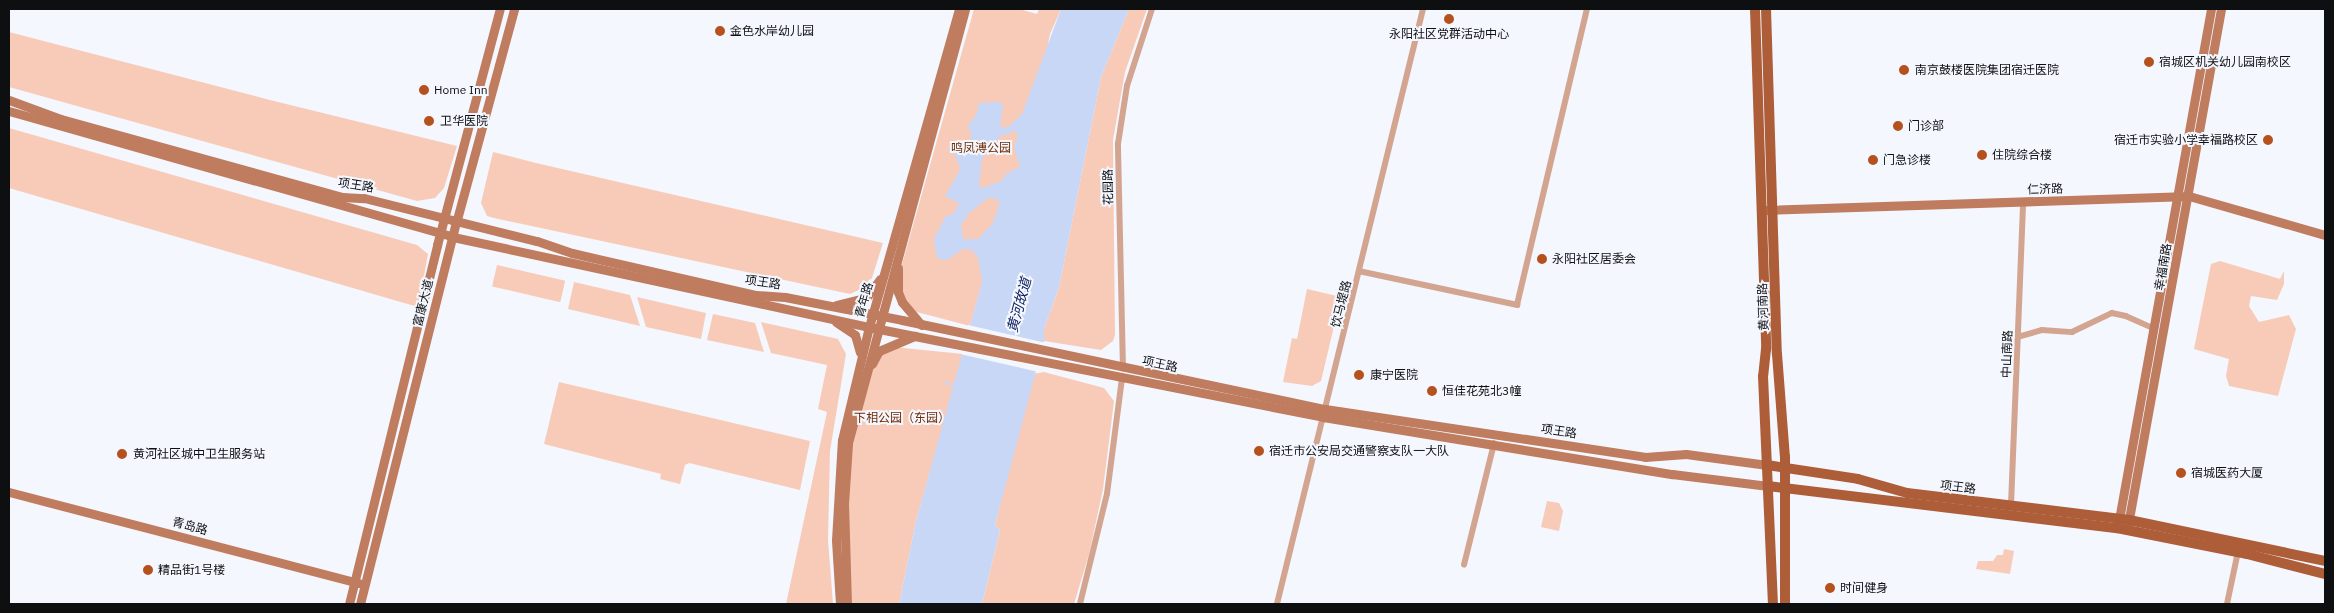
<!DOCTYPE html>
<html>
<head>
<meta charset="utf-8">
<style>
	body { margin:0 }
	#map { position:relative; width:2334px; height:613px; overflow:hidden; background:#f4f7fe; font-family:"IBM Plex Sans","Noto Sans SC",sans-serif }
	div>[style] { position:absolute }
	.green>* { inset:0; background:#f8cbb8; transform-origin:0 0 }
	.water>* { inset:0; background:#c8d7f6 }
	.pier>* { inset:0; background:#f4f7fe; transform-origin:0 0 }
	.stream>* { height:2px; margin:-1px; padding:0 1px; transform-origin:1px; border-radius:1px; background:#c8d7f6 }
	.street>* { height:5.5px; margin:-2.75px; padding:0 2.75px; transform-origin:2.75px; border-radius:2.75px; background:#d3a591 }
	.secondary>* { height:9px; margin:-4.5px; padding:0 4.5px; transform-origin:4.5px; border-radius:4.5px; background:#bf7c5f }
	.primary>* { height:10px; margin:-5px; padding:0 5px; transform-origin:5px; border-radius:5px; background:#ae5d39 }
	.dots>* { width:14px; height:14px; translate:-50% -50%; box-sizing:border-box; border:2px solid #f4f7fe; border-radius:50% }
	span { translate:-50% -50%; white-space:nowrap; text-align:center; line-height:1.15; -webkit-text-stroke:4px #f4f7fe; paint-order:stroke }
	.poi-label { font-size:12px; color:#0e0f11 }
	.left { translate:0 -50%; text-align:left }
	.right { translate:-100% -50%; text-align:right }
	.park-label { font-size:12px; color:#712d06 }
	.street-label { font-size:12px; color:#0e0f11 }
	.water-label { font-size:14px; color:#122560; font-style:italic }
	.frame { position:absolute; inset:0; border:10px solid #0e0f11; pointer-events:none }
</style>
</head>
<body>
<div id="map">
	<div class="green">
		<div style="clip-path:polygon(974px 9px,1019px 9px,1037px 14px,1039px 9px,1061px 9px,1050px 34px,1023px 166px,1009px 187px,970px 326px,913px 311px,905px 304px,899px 275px)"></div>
		<div style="clip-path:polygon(1129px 9px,1147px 9px,1125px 72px,1113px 140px,1115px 335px,1113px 341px,1101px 350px,1044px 341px,1044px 329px,1059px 287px,1101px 77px)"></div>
		<div style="clip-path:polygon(9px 32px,270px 100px,457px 146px,444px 188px,435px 198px,417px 201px,9px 87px)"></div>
		<div style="clip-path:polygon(9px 128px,417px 245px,428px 254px,418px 307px,9px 188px)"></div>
		<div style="clip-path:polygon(493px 152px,536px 163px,883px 243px,872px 278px,863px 288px,850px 294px,494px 218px,487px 216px,481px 203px)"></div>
		<div style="clip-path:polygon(2220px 261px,2280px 279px,2284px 271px,2284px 284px,2277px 300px,2251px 296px,2249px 306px,2259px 322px,2289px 315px,2296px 329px,2278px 396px,2229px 386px,2226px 376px,2229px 359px,2194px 349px,2211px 264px)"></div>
		<div style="left:497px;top:265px;width:70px;height:22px;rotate:13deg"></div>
		<div style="clip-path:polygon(574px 282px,630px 295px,640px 326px,568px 309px)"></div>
		<div style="clip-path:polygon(1307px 289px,1341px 297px,1321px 381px,1312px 386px,1283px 382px,1292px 338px,1297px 339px)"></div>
		<div style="clip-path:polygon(637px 297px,706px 313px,701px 339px,646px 327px)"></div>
		<div style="clip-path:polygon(713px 314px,755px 323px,764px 352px,707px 340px)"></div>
		<div style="clip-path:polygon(761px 322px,838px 339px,846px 354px,830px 451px,828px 540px,833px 604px,786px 604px,827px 412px,818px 409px,827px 365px,771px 353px)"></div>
		<div style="clip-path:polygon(894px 347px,963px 354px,916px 521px,899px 604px,850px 604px,847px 529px,850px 456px,873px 365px,878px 357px)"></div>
		<div style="clip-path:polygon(1044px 372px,1104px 388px,1114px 401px,1103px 489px,1089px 554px,1074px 604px,982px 604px,1000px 530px,995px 525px,1033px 374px)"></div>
		<div style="clip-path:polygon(559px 382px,810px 441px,800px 490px,689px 463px,685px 465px,680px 484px,660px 479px,661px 474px,544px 444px)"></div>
		<div style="clip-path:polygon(1547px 501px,1559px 503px,1563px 511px,1559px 531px,1541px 527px)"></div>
		<div style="clip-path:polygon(2004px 549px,2014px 551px,2010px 574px,1976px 569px,1978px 561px,1993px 561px,1997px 555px,2003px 555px)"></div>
	</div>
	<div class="water">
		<div style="clip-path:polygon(evenodd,1061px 9px,1129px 9px,1101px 77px,1059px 287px,1044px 329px,1044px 341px,995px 525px,1000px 530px,982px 604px,899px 604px,916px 521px,982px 282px,978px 258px,972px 250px,963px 249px,947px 260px,938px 259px,936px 254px,934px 239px,945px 217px,954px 213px,959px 203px,945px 196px,960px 170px,956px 156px,948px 149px,956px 144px,963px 151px,969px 149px,971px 134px,968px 126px,977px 113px,979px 103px,1000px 102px,1003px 106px,1000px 127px,1008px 127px,1022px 114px,1061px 9px,1015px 131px,1018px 135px,1014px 148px,1020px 166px,1003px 176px,1004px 180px,982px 188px,979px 186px,982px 159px,1000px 136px,1015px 131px,1061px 9px,988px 198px,998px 199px,999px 205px,993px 223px,978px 239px,963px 239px,961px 225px,968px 214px,988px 198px)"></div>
	</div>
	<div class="pier">
		<div style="left:968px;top:325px;width:80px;height:30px;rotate:13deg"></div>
	</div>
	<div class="stream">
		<div style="left:945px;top:383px;width:9px;rotate:13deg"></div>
	</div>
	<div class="street">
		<div style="left:1359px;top:271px;width:162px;rotate:12.1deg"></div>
		<div style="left:1517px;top:305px;width:304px;rotate:-76.7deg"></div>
		<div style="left:2018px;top:337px;width:25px;rotate:-16deg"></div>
		<div style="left:2042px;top:330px;width:30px;rotate:4deg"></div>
		<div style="left:2072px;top:332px;width:44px;rotate:-25.4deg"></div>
		<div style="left:2112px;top:313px;width:14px;rotate:12deg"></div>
		<div style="left:2126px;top:316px;width:30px;rotate:24deg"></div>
		<div style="left:1123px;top:369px;width:225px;rotate:-91.3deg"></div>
		<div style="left:1118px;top:144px;width:59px;rotate:-81.2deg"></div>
		<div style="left:1127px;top:86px;width:81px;rotate:-72deg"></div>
		<div style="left:2011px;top:505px;width:302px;rotate:-87.7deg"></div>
		<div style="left:1464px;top:565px;width:125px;rotate:-76.1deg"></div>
		<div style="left:1080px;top:604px;width:113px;rotate:-76.2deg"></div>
		<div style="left:1107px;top:494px;width:117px;rotate:-82.6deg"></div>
		<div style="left:1277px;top:604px;width:613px;rotate:-76.21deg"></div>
		<div style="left:2227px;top:604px;width:53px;rotate:-78.1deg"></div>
	</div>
	<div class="secondary">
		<div style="left:9px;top:100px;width:55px;rotate:20.1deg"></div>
		<div style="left:61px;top:119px;width:292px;rotate:15.5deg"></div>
		<div style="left:342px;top:197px;width:22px;rotate:3deg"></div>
		<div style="left:364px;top:198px;width:178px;rotate:14deg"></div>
		<div style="left:537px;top:241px;width:37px;rotate:19deg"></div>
		<div style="left:572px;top:253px;width:189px;rotate:12.9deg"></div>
		<div style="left:756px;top:295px;width:29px;rotate:4deg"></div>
		<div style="left:785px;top:297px;width:119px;rotate:11.1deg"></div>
		<div style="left:902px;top:320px;width:432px;rotate:11.9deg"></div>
		<div style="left:1325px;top:409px;width:324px;rotate:8.5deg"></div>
		<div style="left:1645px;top:457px;width:41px;rotate:-4.2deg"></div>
		<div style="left:1686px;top:454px;width:82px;rotate:7.7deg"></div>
		<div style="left:9px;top:111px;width:462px;rotate:15.8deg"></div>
		<div style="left:453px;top:237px;width:426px;rotate:12.2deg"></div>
		<div style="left:869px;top:327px;width:463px;rotate:11.2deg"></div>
		<div style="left:1323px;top:417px;width:354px;rotate:9.3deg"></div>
		<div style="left:1672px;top:474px;width:97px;rotate:7.1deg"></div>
		<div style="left:1766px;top:210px;width:423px;rotate:-1.9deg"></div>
		<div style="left:2189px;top:196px;width:141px;rotate:16deg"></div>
		<div style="left:898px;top:268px;width:24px;rotate:90deg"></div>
		<div style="left:898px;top:292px;width:11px;rotate:68deg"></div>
		<div style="left:902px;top:302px;width:30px;rotate:50deg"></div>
		<div style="left:836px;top:305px;width:32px;rotate:-14deg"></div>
		<div style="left:867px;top:297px;width:22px;rotate:-54deg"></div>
		<div style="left:836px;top:322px;width:23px;rotate:34deg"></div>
		<div style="left:855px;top:335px;width:18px;rotate:74deg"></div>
		<div style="left:872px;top:364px;width:15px;rotate:-62deg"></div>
		<div style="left:879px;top:351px;width:39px;rotate:-23deg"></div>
		<div style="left:9px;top:492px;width:362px;rotate:14.6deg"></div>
		<div style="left:2118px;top:525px;width:524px;rotate:-79.78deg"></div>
		<div style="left:2127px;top:530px;width:529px;rotate:-79.77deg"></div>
		<div style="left:349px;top:604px;width:370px;rotate:-76.2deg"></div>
		<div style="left:437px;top:245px;width:244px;rotate:-75.1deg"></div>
		<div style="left:360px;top:604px;width:393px;rotate:-75.9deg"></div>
		<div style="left:456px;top:223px;width:222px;rotate:-74.8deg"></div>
		<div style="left:840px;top:604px;width:64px;rotate:-93.6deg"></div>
		<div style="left:836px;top:540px;width:100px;rotate:-86.6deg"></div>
		<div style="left:842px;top:440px;width:116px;rotate:-76.6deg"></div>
		<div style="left:869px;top:327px;width:330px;rotate:-74.2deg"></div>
		<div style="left:847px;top:604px;width:100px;rotate:-91.7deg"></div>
		<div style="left:844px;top:504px;width:61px;rotate:-86.2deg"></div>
		<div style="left:848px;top:443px;width:449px;rotate:-74.9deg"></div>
	</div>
	<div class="primary">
		<div style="left:1755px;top:9px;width:340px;rotate:88.1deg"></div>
		<div style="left:1766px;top:349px;width:27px;rotate:96deg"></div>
		<div style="left:1763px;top:376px;width:228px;rotate:87.5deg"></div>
		<div style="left:1766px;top:9px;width:345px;rotate:88.2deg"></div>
		<div style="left:1777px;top:354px;width:103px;rotate:85.6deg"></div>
		<div style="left:1785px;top:457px;width:147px;rotate:90deg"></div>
		<div style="left:1767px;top:465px;width:92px;rotate:8.7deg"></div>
		<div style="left:1858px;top:479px;width:51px;rotate:15.9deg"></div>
		<div style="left:1907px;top:493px;width:224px;rotate:6.9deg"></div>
		<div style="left:2129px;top:520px;width:200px;rotate:11.8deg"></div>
		<div style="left:1768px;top:486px;width:352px;rotate:6.9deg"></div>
		<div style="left:2117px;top:528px;width:133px;rotate:11.3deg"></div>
		<div style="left:2247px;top:554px;width:81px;rotate:14.4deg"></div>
	</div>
	<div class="dots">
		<div style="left:1449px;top:19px;background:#b5511d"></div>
		<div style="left:720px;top:31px;background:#b5511d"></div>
		<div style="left:2149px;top:62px;background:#b5511d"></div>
		<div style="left:1904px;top:70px;background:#b5511d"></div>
		<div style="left:424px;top:90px;background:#b5511d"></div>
		<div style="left:429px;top:121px;background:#b5511d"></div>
		<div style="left:1898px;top:126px;background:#b5511d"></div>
		<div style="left:2268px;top:140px;background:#b5511d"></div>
		<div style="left:1982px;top:155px;background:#b5511d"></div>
		<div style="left:1873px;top:160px;background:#b5511d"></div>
		<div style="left:1542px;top:259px;background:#b5511d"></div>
		<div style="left:1359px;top:375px;background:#b5511d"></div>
		<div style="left:1432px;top:391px;background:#b5511d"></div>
		<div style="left:1259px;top:451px;background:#b5511d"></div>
		<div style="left:122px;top:454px;background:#b5511d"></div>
		<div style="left:2181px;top:473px;background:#b5511d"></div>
		<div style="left:148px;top:570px;background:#b5511d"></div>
		<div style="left:1830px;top:588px;background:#b5511d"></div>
	</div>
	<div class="poi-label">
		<span class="left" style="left:730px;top:31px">金色水岸幼儿园</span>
		<span style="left:1449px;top:34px">永阳社区党群活动中心</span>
		<span class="left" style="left:2159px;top:62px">宿城区机关幼儿园南校区</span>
		<span class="left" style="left:1915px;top:70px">南京鼓楼医院集团宿迁医院</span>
		<span class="left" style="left:434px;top:90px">Home Inn</span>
		<span class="left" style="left:440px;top:121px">卫华医院</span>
		<span class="left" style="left:1908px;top:126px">门诊部</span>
		<span class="right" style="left:2258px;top:140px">宿迁市实验小学幸福路校区</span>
		<span class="left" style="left:1992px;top:155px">住院综合楼</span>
		<span class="left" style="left:1883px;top:160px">门急诊楼</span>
		<span class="left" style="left:1552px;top:259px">永阳社区居委会</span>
		<span class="left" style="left:1370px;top:375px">康宁医院</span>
		<span class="left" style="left:1442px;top:391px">恒佳花苑北3幢</span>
		<span class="left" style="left:1269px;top:451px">宿迁市公安局交通警察支队一大队</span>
		<span class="left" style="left:133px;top:454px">黄河社区城中卫生服务站</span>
		<span class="left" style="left:2191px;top:473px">宿城医药大厦</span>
		<span class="left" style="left:158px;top:570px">精品街1号楼</span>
		<span class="left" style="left:1840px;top:588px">时间健身</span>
	</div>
	<div class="park-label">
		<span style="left:981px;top:148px">鸣凤溥公园</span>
		<span style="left:902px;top:418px">下相公园（东园）</span>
	</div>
	<div class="street-label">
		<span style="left:356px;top:185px;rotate:9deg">项王路</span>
		<span style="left:1108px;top:187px;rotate:-91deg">花园路</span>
		<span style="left:2045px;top:189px;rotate:-2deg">仁济路</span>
		<span style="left:2163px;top:267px;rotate:-80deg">幸福南路</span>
		<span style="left:763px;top:282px;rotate:8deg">项王路</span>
		<span style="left:864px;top:300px;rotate:-74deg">青年路</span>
		<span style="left:423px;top:303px;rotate:-76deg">富康大道</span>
		<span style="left:1341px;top:304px;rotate:-76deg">饮马堤路</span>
		<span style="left:1763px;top:307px;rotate:-92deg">黄河南路</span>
		<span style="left:2007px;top:354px;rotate:-88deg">中山南路</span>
		<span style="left:1160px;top:364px;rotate:12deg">项王路</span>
		<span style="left:1559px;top:431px;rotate:8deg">项王路</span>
		<span style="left:1958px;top:487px;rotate:7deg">项王路</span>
		<span style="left:190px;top:526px;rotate:15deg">青岛路</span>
	</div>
	<div class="water-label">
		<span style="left:1019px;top:305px;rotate:-75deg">黄河故道</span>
	</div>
	<div class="frame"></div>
</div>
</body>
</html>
